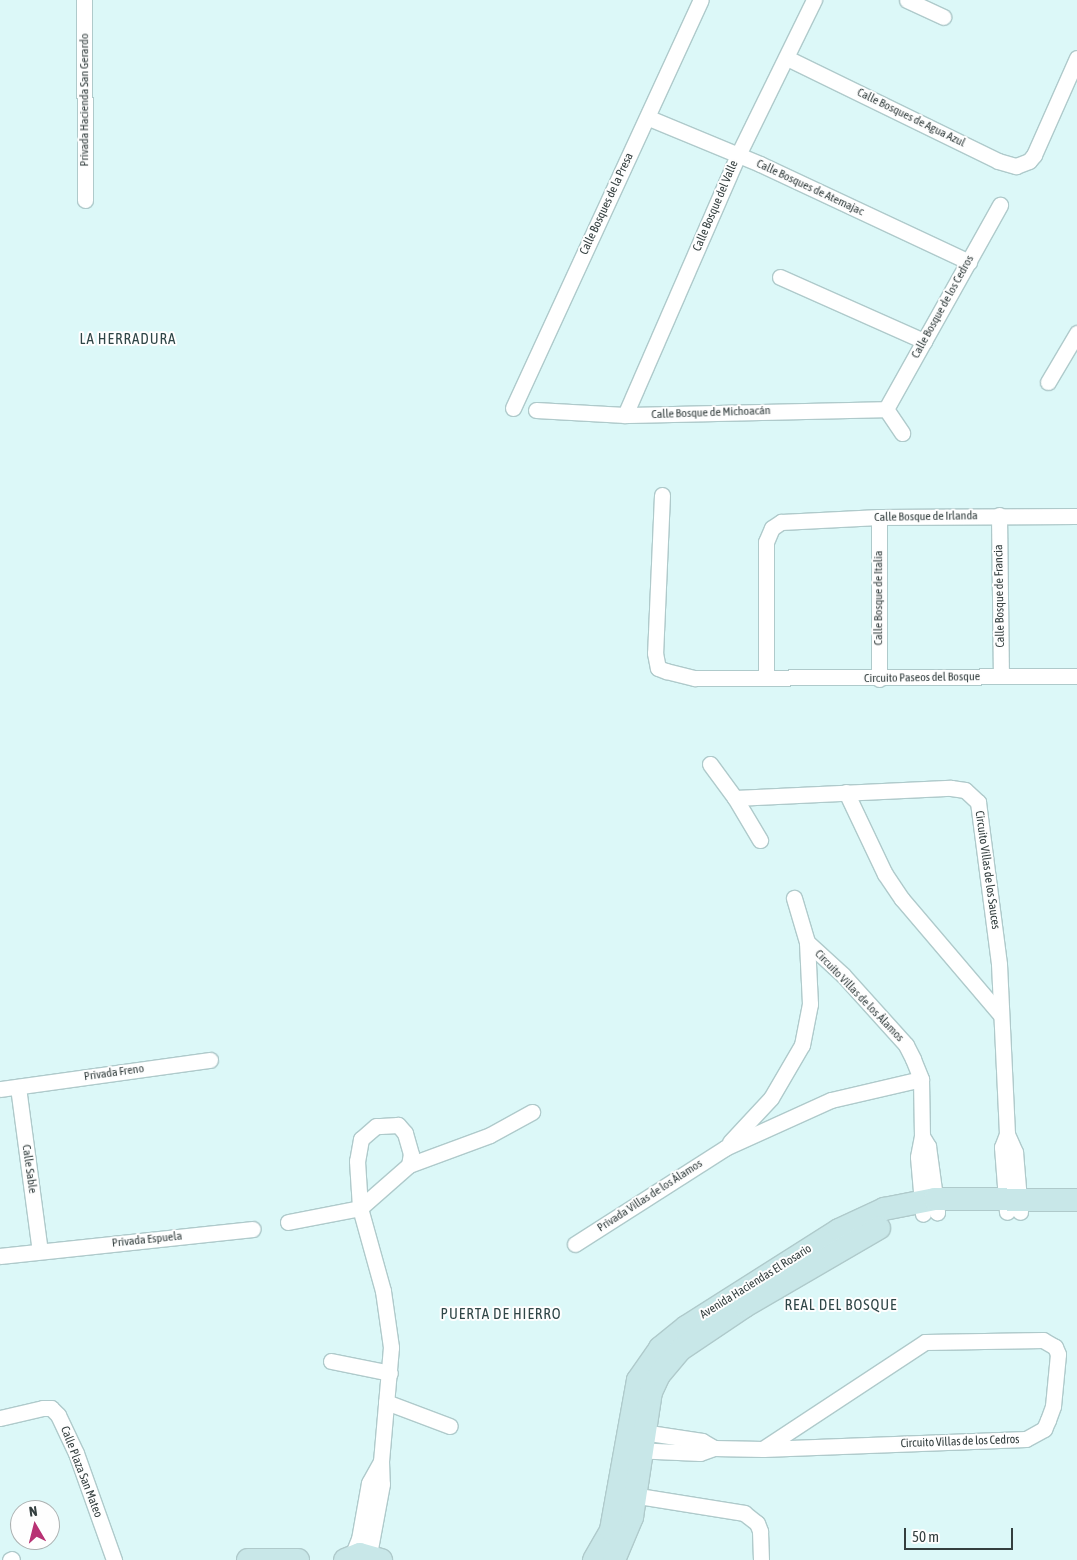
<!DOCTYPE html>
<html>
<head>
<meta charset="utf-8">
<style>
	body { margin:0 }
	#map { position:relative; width:1077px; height:1560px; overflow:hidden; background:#dcf8f8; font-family:"Asap Condensed",sans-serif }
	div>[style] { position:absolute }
	.roads { filter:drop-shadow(1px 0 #afcacb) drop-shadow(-1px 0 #afcacb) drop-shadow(0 1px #afcacb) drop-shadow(0 -1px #afcacb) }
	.street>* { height:15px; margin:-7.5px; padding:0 7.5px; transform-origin:7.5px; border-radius:7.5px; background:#fff }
	.secondary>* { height:22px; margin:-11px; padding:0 11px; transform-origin:11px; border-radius:11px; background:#c8e7e8 }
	span { translate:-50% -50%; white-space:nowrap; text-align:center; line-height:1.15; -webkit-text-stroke:4px #fefefe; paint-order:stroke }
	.street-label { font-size:12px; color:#343f3f }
	.quarter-label { font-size:15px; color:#2f4647; letter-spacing:1px }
	.north { position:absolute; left:10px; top:1500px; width:50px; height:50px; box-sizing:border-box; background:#fefefe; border:1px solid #adb2b2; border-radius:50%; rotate:352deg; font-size:14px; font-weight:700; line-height:20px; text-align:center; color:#343f3f }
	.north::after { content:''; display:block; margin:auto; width:18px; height:22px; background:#b83274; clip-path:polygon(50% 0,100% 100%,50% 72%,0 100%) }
	.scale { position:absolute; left:904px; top:1528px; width:109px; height:22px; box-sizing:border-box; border:2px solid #343f3f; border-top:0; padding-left:6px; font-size:15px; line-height:18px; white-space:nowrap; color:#343f3f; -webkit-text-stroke:4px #fefefe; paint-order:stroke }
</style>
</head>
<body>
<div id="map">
	<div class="roads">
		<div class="street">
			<div style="left:84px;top:0;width:200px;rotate:89.7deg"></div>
			<div style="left:907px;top:0;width:40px;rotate:25deg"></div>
			<div style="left:787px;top:58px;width:235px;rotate:26deg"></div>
			<div style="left:998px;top:161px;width:19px;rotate:16deg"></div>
			<div style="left:1016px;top:166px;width:14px;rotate:-21deg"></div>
			<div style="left:1029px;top:161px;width:8px;rotate:-50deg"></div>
			<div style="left:1034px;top:155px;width:106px;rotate:-66.1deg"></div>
			<div style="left:649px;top:118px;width:120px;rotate:22.5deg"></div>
			<div style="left:760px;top:164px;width:231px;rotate:25.1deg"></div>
			<div style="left:780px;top:277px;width:158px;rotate:24deg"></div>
			<div style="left:1048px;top:382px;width:57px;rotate:-59.4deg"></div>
			<div style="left:513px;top:408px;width:449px;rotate:-65.3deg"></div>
			<div style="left:886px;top:409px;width:234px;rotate:-60.8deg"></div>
			<div style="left:886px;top:409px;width:29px;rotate:56deg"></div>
			<div style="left:536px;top:410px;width:89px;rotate:3.2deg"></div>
			<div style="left:625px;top:415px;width:261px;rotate:-1.3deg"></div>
			<div style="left:625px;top:415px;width:283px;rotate:-66.5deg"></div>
			<div style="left:738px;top:155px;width:173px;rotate:-63.9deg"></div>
			<div style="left:662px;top:495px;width:158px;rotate:92.5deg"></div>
			<div style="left:655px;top:653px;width:15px;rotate:79deg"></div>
			<div style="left:658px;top:668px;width:9px;rotate:21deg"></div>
			<div style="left:666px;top:671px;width:30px;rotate:14deg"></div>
			<div style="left:695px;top:678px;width:382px;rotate:-0.3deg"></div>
			<div style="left:999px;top:515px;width:161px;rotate:89.3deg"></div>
			<div style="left:879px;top:517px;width:162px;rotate:90deg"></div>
			<div style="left:766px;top:678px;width:136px;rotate:-90deg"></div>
			<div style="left:766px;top:542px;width:15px;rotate:-67deg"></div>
			<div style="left:772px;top:528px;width:11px;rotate:-34deg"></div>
			<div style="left:781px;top:522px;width:98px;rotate:-2.9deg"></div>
			<div style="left:879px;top:517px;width:198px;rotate:-0.3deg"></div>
			<div style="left:710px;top:764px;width:42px;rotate:53.7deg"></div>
			<div style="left:735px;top:798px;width:49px;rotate:59.2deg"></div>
			<div style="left:846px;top:792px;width:91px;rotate:64.6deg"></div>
			<div style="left:885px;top:874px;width:30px;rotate:56deg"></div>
			<div style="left:902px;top:899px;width:151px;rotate:49.6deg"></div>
			<div style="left:735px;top:798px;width:216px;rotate:-2.7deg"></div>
			<div style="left:951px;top:788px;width:14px;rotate:8deg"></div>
			<div style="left:965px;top:790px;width:18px;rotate:43deg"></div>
			<div style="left:978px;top:802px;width:163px;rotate:82.6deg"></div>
			<div style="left:999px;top:964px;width:170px;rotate:87.3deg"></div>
			<div style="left:1007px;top:1134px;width:14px;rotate:111deg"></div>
			<div style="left:1002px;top:1147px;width:65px;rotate:85.6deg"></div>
			<div style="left:807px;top:942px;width:49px;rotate:42.5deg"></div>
			<div style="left:843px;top:975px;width:94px;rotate:48deg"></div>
			<div style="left:906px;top:1045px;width:16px;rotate:63deg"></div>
			<div style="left:913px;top:1059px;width:22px;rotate:68deg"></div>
			<div style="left:921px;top:1079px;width:57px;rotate:89deg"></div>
			<div style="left:922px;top:1136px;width:21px;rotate:101deg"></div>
			<div style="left:918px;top:1157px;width:57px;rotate:85deg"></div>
			<div style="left:18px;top:1087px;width:165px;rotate:82.4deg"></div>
			<div style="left:0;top:1089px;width:212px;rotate:-7.9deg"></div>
			<div style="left:1007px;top:1134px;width:20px;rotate:66deg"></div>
			<div style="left:1015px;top:1152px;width:60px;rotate:85.2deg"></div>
			<div style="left:922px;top:1136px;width:12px;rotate:59deg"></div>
			<div style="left:928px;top:1146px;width:67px;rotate:82.2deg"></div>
			<div style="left:730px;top:1142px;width:60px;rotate:-47deg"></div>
			<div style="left:771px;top:1098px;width:61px;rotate:-59.7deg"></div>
			<div style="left:802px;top:1045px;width:42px;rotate:-79deg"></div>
			<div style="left:810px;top:1004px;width:62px;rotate:-92.8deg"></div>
			<div style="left:807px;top:942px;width:46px;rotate:-106.5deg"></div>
			<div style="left:409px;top:1165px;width:86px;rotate:-20.3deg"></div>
			<div style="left:490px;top:1135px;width:48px;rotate:-28.7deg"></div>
			<div style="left:288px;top:1222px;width:73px;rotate:-11deg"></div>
			<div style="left:360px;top:1208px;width:65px;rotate:-41.3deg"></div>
			<div style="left:409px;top:1165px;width:11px;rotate:-80deg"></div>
			<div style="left:411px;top:1154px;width:22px;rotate:-106deg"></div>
			<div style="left:405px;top:1133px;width:11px;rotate:-131deg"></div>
			<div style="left:398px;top:1125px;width:22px;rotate:177deg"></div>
			<div style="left:376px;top:1126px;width:20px;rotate:139deg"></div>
			<div style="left:361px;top:1139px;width:22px;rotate:100deg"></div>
			<div style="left:357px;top:1161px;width:47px;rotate:86.3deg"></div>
			<div style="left:360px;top:1208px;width:86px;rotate:74.5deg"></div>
			<div style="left:383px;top:1291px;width:57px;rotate:81.9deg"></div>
			<div style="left:391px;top:1347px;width:114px;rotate:95deg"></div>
			<div style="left:381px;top:1461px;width:23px;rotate:88deg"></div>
			<div style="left:382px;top:1484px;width:71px;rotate:100.5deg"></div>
			<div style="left:575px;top:1244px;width:178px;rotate:-32.6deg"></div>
			<div style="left:725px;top:1148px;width:116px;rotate:-24.4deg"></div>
			<div style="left:831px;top:1100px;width:92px;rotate:-13.1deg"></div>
			<div style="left:0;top:1256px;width:254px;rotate:-6.1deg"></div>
			<div style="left:331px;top:1361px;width:60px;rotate:11.5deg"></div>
			<div style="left:386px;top:1402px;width:68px;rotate:20.6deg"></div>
			<div style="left:0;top:1418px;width:44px;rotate:-13.1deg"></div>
			<div style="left:43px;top:1408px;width:8px"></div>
			<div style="left:51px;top:1408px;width:10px;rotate:45deg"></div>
			<div style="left:58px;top:1415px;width:42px;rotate:64.7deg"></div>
			<div style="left:76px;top:1453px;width:114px;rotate:70.4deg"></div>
			<div style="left:636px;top:1431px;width:67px;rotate:8.6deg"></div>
			<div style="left:702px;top:1441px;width:14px;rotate:30deg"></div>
			<div style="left:633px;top:1450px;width:67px;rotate:2.6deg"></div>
			<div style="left:700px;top:1453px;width:15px;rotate:-20deg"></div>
			<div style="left:714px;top:1448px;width:49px;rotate:1.2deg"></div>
			<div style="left:763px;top:1449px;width:263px;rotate:-2.2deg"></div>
			<div style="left:1026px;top:1439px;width:21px;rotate:-29deg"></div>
			<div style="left:1044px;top:1429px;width:10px;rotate:-66deg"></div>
			<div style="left:1048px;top:1420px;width:15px;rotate:-70deg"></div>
			<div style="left:1053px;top:1406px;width:52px;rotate:-84.5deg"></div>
			<div style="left:1058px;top:1354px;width:8px;rotate:-113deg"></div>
			<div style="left:1055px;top:1347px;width:14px;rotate:-150deg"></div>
			<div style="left:1043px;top:1340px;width:118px;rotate:179deg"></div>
			<div style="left:925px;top:1342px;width:194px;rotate:146.6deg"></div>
			<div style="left:626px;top:1494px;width:120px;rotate:9.1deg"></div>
			<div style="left:744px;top:1513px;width:16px;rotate:38deg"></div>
			<div style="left:757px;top:1523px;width:9px;rotate:69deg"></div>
			<div style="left:760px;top:1531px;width:29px;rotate:88deg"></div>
			<div style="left:352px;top:1556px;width:18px;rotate:-68deg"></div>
			<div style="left:359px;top:1539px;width:57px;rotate:-79.9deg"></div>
			<div style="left:369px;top:1483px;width:23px;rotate:-61deg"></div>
			<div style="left:10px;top:1560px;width:2px;rotate:-27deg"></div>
		</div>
		<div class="secondary">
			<div style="left:248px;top:1560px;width:50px"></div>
			<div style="left:345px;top:1560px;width:16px;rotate:-22deg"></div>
			<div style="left:360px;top:1554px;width:22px;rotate:16deg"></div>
			<div style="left:594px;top:1560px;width:34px;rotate:-60deg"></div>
			<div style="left:611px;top:1530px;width:152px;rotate:-79.8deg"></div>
			<div style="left:638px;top:1380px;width:39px;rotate:-55deg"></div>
			<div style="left:660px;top:1348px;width:33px;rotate:-39deg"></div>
			<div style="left:686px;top:1327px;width:181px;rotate:-32.4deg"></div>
			<div style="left:839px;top:1230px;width:50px;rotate:-25deg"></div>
			<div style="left:884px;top:1209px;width:52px;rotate:-11.1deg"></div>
			<div style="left:935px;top:1199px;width:142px;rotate:0.4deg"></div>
			<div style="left:614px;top:1560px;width:47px;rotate:-67.3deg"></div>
			<div style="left:632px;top:1517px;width:126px;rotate:-81.4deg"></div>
			<div style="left:651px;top:1392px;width:19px;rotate:-65deg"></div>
			<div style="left:659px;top:1375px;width:34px;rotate:-50deg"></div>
			<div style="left:681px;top:1349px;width:77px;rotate:-33.9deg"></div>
			<div style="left:745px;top:1306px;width:155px;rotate:-30.2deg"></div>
		</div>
	</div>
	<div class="street-label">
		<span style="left:85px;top:100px;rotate:-90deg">Privada Hacienda San Gerardo</span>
		<span style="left:911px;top:118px;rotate:26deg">Calle Bosques de Agua Azul</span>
		<span style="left:810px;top:188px;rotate:25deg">Calle Bosques de Atemajac</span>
		<span style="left:607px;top:204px;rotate:-65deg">Calle Bosques de la Presa</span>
		<span style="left:716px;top:206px;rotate:-67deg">Calle Bosque del Valle</span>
		<span style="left:943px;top:307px;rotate:-61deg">Calle Bosque de los Cedros</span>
		<span style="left:711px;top:413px;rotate:-2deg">Calle Bosque de Michoacán</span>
		<span style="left:926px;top:517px;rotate:-1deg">Calle Bosque de Irlanda</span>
		<span style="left:1000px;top:596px;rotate:-91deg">Calle Bosque de Francia</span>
		<span style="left:879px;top:598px;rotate:-90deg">Calle Bosque de Italia</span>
		<span style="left:922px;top:678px;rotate:-1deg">Circuito Paseos del Bosque</span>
		<span style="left:987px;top:870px;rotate:82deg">Circuito Villas de los Sauces</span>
		<span style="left:859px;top:996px;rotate:46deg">Circuito Villas de los Álamos</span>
		<span style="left:114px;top:1073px;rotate:-8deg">Privada Freno</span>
		<span style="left:29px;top:1169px;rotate:82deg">Calle Sable</span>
		<span style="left:650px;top:1196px;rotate:-33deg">Privada Villas de los Álamos</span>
		<span style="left:147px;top:1240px;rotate:-6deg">Privada Espuela</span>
		<span style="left:756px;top:1282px;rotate:-32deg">Avenida Haciendas El Rosario</span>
		<span style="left:960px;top:1442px;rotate:-2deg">Circuito Villas de los Cedros</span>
		<span style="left:81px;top:1472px;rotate:69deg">Calle Plaza San Mateo</span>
	</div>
	<div class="quarter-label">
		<span style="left:128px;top:339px">LA HERRADURA</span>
		<span style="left:841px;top:1305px">REAL DEL BOSQUE</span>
		<span style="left:501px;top:1314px">PUERTA DE HIERRO</span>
	</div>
	<div class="north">N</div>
	<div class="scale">50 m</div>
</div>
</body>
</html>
